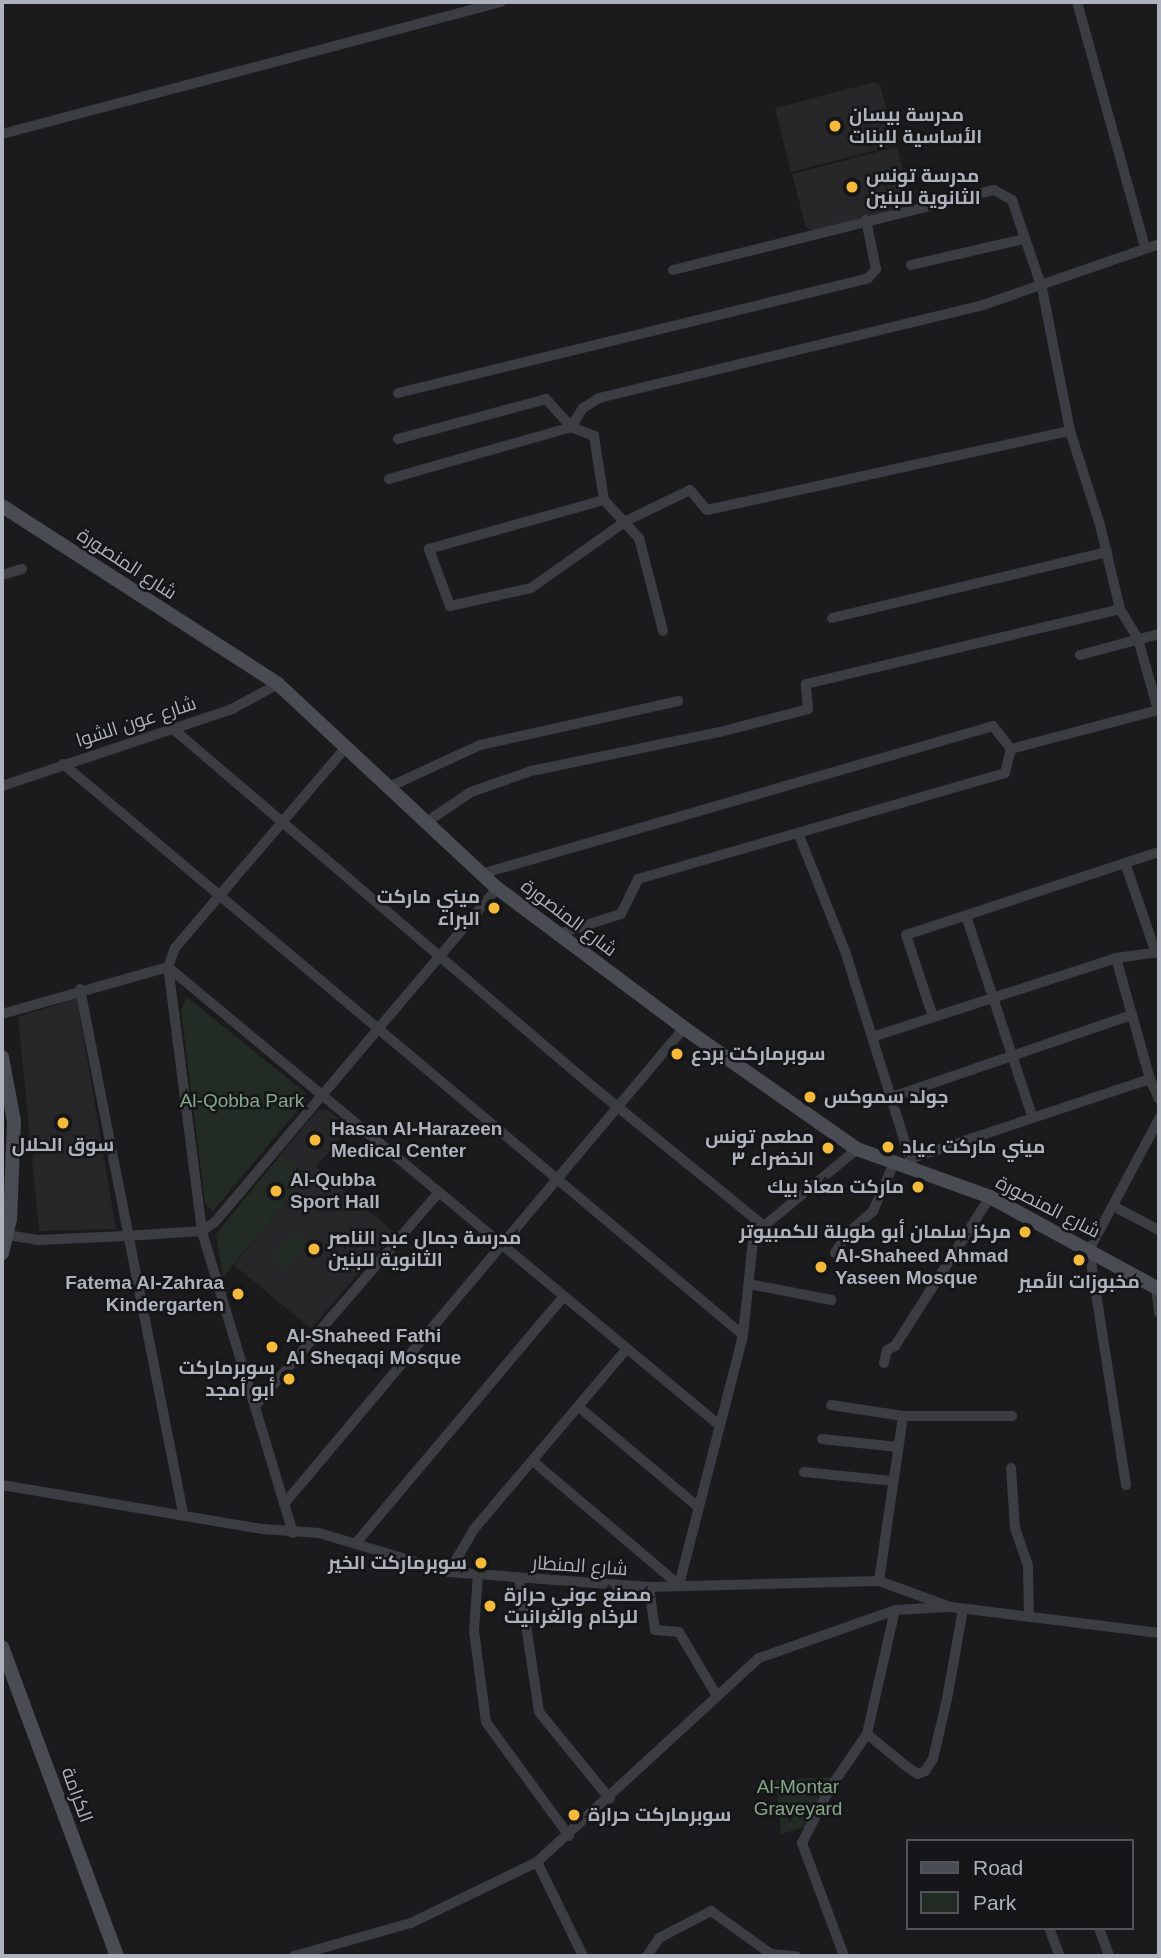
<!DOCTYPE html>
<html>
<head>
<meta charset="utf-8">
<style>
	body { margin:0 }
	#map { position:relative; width:1161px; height:1958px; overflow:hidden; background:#1b1b1d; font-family:Arial,Cairo,sans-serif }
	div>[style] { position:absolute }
	.built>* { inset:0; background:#27272a }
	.green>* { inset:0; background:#222c24; transform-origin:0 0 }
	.minor>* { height:10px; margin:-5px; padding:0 5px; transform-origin:5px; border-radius:5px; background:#3c3d42 }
	.secondary>* { height:14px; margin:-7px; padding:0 7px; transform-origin:7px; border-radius:7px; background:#4a4c53 }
	.dots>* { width:19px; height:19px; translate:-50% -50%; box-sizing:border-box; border:4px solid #161618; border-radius:50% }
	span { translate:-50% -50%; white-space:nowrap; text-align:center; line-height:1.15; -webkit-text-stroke:5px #161618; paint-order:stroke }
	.poi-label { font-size:19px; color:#adb2bd; font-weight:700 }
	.left { translate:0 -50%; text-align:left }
	.right { translate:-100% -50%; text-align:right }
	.street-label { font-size:19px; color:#adb2bd }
	.park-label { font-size:19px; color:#84a887 }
	.frame { position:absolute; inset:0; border:4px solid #adb2bd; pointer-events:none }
	.legend { position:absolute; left:906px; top:1839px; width:228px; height:91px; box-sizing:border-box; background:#161618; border:2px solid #52545a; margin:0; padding:9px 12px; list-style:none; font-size:21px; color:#adb2bd }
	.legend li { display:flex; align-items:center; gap:14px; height:35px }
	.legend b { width:35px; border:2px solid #52545a }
</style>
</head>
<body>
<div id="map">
	<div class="built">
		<div style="clip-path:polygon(875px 82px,880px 85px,896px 145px,791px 172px,775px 108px)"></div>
		<div style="clip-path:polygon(897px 147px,912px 206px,811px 231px,806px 227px,792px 174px)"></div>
		<div style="clip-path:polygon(77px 998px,116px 1229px,39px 1231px,18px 1017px)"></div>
		<div style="clip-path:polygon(318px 1110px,328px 1110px,350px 1127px,316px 1167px,394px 1232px,311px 1329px,234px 1265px,308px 1176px,281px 1154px)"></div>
	</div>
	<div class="green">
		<div style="clip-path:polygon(187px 997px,307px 1094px,306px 1100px,213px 1211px,205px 1203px,181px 1010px)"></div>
		<div style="clip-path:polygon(281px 1154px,308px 1176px,223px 1277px,216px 1234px)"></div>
		<div style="left:296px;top:1229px;width:19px;height:38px;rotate:43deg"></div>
		<div style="clip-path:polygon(832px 1777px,805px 1827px,781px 1834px,776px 1780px)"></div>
	</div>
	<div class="minor">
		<div style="left:1077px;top:2px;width:255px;rotate:74.5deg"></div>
		<div style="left:2px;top:134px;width:516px;rotate:-14.82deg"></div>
		<div style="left:911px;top:265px;width:116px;rotate:-13deg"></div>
		<div style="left:673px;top:270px;width:331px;rotate:-14deg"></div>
		<div style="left:994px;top:190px;width:21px;rotate:29deg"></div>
		<div style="left:1012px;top:200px;width:93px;rotate:71.2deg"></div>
		<div style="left:1042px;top:288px;width:146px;rotate:78.9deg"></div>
		<div style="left:1070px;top:431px;width:99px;rotate:72.3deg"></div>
		<div style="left:1100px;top:525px;width:86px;rotate:76.6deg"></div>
		<div style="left:1120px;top:609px;width:35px;rotate:59deg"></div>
		<div style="left:1138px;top:639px;width:74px;rotate:74.3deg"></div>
		<div style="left:398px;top:393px;width:484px;rotate:-13.7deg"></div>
		<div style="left:868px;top:278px;width:12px;rotate:-48deg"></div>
		<div style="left:876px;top:269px;width:50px;rotate:-101.5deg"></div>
		<div style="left:398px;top:439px;width:153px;rotate:-15.1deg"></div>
		<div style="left:546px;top:399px;width:38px;rotate:48deg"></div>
		<div style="left:571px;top:427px;width:25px;rotate:21deg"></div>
		<div style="left:594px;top:436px;width:65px;rotate:81.1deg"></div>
		<div style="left:604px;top:500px;width:52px;rotate:47.4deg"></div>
		<div style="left:639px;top:538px;width:96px;rotate:75.5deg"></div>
		<div style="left:389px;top:479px;width:189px;rotate:-15.9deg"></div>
		<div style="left:571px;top:427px;width:22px;rotate:-58deg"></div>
		<div style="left:583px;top:408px;width:19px;rotate:-32deg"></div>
		<div style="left:599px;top:398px;width:395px;rotate:-13.6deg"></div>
		<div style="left:983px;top:305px;width:186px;rotate:-19.1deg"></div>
		<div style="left:604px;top:500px;width:182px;rotate:164.4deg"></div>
		<div style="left:429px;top:549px;width:61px;rotate:69.8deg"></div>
		<div style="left:450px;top:606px;width:83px;rotate:-12.5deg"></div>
		<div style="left:531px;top:588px;width:116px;rotate:-35.2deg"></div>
		<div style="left:626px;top:521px;width:71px;rotate:-25.8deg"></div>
		<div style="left:690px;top:490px;width:26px;rotate:50deg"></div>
		<div style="left:707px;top:510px;width:371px;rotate:-12.3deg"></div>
		<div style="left:2px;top:575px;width:21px;rotate:-17deg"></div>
		<div style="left:832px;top:618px;width:283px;rotate:-13.5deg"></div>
		<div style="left:1080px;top:655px;width:82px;rotate:-14.9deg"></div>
		<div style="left:172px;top:728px;width:545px;rotate:40.46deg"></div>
		<div style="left:587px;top:1082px;width:228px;rotate:39.1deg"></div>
		<div style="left:63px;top:764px;width:888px;rotate:40.02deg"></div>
		<div style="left:2px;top:786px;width:243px;rotate:-18.5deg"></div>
		<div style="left:232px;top:709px;width:52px;rotate:-28.5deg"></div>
		<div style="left:391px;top:786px;width:98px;rotate:-24.7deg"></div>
		<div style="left:480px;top:745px;width:203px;rotate:-12.5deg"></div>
		<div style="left:425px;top:823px;width:55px;rotate:-34deg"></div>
		<div style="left:471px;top:792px;width:64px;rotate:-19.3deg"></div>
		<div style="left:531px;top:771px;width:193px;rotate:-11.7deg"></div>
		<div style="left:720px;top:732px;width:91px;rotate:-14.6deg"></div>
		<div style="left:808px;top:709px;width:25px;rotate:-95deg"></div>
		<div style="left:806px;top:684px;width:323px;rotate:-13.4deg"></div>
		<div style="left:799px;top:835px;width:128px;rotate:68.4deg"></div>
		<div style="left:846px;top:954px;width:221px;rotate:72.6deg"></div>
		<div style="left:1125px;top:863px;width:95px;rotate:71deg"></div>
		<div style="left:481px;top:874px;width:533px;rotate:-16.12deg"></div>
		<div style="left:993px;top:726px;width:29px;rotate:52deg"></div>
		<div style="left:1011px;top:749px;width:153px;rotate:-14.8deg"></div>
		<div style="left:966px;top:916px;width:210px;rotate:71.7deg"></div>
		<div style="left:558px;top:934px;width:66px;rotate:-17.6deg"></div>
		<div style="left:621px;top:914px;width:39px;rotate:-64deg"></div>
		<div style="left:638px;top:879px;width:382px;rotate:-16.1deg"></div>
		<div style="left:1005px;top:773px;width:25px;rotate:-76deg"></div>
		<div style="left:1116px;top:958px;width:59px;rotate:74.3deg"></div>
		<div style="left:168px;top:967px;width:716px;rotate:39.73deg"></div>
		<div style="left:80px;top:989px;width:534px;rotate:78.88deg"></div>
		<div style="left:2px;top:1014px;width:173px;rotate:-15.8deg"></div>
		<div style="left:933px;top:1017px;width:86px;rotate:-108.2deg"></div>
		<div style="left:906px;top:935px;width:266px;rotate:-18.2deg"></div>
		<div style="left:872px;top:1037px;width:256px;rotate:-17.9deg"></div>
		<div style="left:1116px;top:958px;width:43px;rotate:-7.9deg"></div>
		<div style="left:1150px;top:1079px;width:22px;rotate:66deg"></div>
		<div style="left:892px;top:1097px;width:254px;rotate:-18.9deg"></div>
		<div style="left:1132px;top:1015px;width:66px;rotate:74.3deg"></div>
		<div style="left:1150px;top:1079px;width:251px;rotate:161.6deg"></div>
		<div style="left:1113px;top:1206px;width:52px;rotate:27.6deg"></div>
		<div style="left:7px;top:1235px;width:31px;rotate:9deg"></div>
		<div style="left:38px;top:1240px;width:88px;rotate:-2.6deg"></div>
		<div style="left:126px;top:1236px;width:76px;rotate:-3.8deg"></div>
		<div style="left:202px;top:1231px;width:16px;rotate:-35deg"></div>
		<div style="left:215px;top:1222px;width:437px;rotate:-49.8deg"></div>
		<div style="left:835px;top:1253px;width:24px;rotate:-57deg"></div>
		<div style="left:848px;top:1233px;width:33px;rotate:-41deg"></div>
		<div style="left:873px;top:1211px;width:52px;rotate:-66.4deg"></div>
		<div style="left:749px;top:1284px;width:84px;rotate:11deg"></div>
		<div style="left:1156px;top:1287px;width:26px;rotate:83deg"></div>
		<div style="left:884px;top:1363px;width:13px;rotate:-77deg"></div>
		<div style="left:887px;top:1350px;width:9px;rotate:-27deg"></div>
		<div style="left:895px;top:1346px;width:177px;rotate:-57.5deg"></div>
		<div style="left:831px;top:1405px;width:73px;rotate:8.7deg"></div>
		<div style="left:255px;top:1406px;width:281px;rotate:-49.3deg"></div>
		<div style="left:579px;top:1407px;width:154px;rotate:40deg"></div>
		<div style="left:822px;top:1439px;width:76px;rotate:6deg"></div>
		<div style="left:534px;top:1462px;width:190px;rotate:40.3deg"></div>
		<div style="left:679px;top:1585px;width:258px;rotate:-75.6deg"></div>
		<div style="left:743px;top:1335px;width:96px;rotate:-84deg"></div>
		<div style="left:753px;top:1240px;width:18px;rotate:-52deg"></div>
		<div style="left:764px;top:1226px;width:121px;rotate:-39.6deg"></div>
		<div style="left:1011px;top:1468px;width:60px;rotate:86.2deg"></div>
		<div style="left:1015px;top:1528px;width:39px;rotate:71deg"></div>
		<div style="left:1028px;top:1565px;width:52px;rotate:88.9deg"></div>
		<div style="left:804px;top:1472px;width:88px;rotate:5.8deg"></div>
		<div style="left:2px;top:1485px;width:265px;rotate:9.6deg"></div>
		<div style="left:263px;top:1529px;width:56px;rotate:4.1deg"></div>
		<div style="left:319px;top:1533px;width:136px;rotate:16.7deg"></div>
		<div style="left:449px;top:1572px;width:201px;rotate:4.3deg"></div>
		<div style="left:649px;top:1587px;width:230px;rotate:-1.5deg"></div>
		<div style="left:879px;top:1581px;width:77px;rotate:19.9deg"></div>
		<div style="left:951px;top:1607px;width:210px;rotate:7.1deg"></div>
		<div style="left:1126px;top:1485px;width:238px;rotate:-98.9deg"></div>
		<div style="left:1089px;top:1250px;width:149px;rotate:-61.9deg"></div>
		<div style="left:284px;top:1504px;width:622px;rotate:-49.96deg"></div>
		<div style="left:293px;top:1533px;width:315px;rotate:-106.8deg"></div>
		<div style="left:202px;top:1231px;width:266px;rotate:-97.3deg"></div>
		<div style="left:168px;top:967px;width:20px;rotate:-70deg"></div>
		<div style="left:175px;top:948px;width:262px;rotate:-49.6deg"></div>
		<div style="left:356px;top:1543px;width:322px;rotate:-49.9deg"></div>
		<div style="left:449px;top:1572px;width:50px;rotate:-59.8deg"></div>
		<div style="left:474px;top:1529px;width:235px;rotate:-49.7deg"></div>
		<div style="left:478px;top:1575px;width:56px;rotate:94.1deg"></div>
		<div style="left:474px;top:1631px;width:92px;rotate:82.5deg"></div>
		<div style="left:486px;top:1722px;width:141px;rotate:53.9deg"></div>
		<div style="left:519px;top:1579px;width:134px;rotate:81.4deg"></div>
		<div style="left:539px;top:1712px;width:112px;rotate:50.8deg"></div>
		<div style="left:879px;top:1581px;width:167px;rotate:-81.7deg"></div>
		<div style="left:903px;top:1416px;width:109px"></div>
		<div style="left:649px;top:1587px;width:43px;rotate:82.1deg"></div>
		<div style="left:655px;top:1630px;width:24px;rotate:5deg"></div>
		<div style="left:679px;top:1632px;width:74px;rotate:59.3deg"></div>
		<div style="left:867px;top:1734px;width:50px;rotate:39.4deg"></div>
		<div style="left:906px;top:1766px;width:14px;rotate:34deg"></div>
		<div style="left:918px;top:1774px;width:8px;rotate:-23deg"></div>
		<div style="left:925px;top:1771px;width:14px;rotate:-56deg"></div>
		<div style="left:933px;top:1759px;width:62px;rotate:-76.9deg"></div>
		<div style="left:947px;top:1699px;width:91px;rotate:-79.9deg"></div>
		<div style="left:537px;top:1862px;width:105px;rotate:63.9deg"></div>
		<div style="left:1049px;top:1928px;width:30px;rotate:69deg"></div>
		<div style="left:1099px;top:1928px;width:30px;rotate:70deg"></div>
		<div style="left:294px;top:1956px;width:122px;rotate:-15.8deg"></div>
		<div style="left:411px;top:1923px;width:140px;rotate:-25.8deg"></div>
		<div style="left:537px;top:1862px;width:301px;rotate:-42.6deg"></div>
		<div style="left:759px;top:1658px;width:144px;rotate:-19.4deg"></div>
		<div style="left:895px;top:1610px;width:52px;rotate:-3.3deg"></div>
		<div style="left:647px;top:1956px;width:22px;rotate:-56deg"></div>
		<div style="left:659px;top:1938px;width:59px;rotate:-27.4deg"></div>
		<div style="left:711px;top:1911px;width:74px;rotate:35.6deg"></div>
		<div style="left:771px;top:1954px;width:25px;rotate:5deg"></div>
		<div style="left:844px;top:1956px;width:121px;rotate:-110.4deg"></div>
		<div style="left:802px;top:1843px;width:62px;rotate:-63deg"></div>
		<div style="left:830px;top:1788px;width:65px;rotate:-55.6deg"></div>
		<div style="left:867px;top:1734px;width:127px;rotate:-77.3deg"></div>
	</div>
	<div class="secondary">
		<div style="left:2px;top:506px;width:328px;rotate:32.8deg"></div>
		<div style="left:278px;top:684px;width:299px;rotate:43deg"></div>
		<div style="left:497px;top:888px;width:234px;rotate:36.8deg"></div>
		<div style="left:684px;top:1028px;width:211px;rotate:35deg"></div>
		<div style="left:857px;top:1149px;width:141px;rotate:19.8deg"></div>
		<div style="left:990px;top:1197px;width:192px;rotate:28.6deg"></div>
		<div style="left:2px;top:1057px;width:65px;rotate:79.4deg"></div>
		<div style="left:14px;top:1121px;width:98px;rotate:92.3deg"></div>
		<div style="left:10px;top:1219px;width:35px;rotate:103deg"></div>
		<div style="left:2px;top:1647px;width:330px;rotate:69.6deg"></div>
	</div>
	<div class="dots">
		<div style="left:835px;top:126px;background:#f6ba3a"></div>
		<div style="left:852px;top:187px;background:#f6ba3a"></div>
		<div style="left:494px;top:908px;background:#f6ba3a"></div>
		<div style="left:677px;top:1054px;background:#f6ba3a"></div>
		<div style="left:810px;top:1097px;background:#f6ba3a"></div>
		<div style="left:63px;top:1123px;background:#f6ba3a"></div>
		<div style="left:315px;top:1140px;background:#f6ba3a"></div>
		<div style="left:888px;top:1147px;background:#f6ba3a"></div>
		<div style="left:828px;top:1148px;background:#f6ba3a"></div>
		<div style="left:918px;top:1187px;background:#f6ba3a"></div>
		<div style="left:276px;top:1191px;background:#f6ba3a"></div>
		<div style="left:1025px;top:1232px;background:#f6ba3a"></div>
		<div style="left:314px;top:1249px;background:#f6ba3a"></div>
		<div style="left:1079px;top:1260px;background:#f6ba3a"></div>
		<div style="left:821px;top:1267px;background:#f6ba3a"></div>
		<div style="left:238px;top:1294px;background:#f6ba3a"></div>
		<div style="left:272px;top:1347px;background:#f6ba3a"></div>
		<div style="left:289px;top:1379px;background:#f6ba3a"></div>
		<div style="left:481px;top:1563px;background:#f6ba3a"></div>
		<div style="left:490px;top:1606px;background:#f6ba3a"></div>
		<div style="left:574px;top:1815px;background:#f6ba3a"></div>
	</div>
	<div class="poi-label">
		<span class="left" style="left:849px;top:126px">مدرسة بيسان<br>الأساسية للبنات</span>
		<span class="left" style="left:866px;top:187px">مدرسة تونس<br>الثانوية للبنين</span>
		<span class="right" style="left:480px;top:908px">ميني ماركت<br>البراء</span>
		<span class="left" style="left:691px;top:1054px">سوبرماركت بردع</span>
		<span class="left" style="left:824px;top:1097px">جولد سموكس</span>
		<span class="left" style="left:331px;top:1140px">Hasan Al-Harazeen<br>Medical Center</span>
		<span class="right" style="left:814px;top:1148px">مطعم تونس<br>الخضراء ٣</span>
		<span style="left:63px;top:1145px">سوق الحلال</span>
		<span class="left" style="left:902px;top:1147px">ميني ماركت عياد</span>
		<span class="left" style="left:290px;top:1191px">Al-Qubba<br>Sport Hall</span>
		<span class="right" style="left:904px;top:1187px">ماركت معاذ بيك</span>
		<span class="right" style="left:1011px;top:1232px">مركز سلمان أبو طويلة للكمبيوتر</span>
		<span class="left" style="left:328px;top:1249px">مدرسة جمال عبد الناصر<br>الثانوية للبنين</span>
		<span class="left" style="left:835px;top:1267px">Al-Shaheed Ahmad<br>Yaseen Mosque</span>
		<span style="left:1079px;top:1282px">مخبوزات الأمير</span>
		<span class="right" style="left:224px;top:1294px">Fatema Al-Zahraa<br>Kindergarten</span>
		<span class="left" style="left:286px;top:1347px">Al-Shaheed Fathi<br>Al Sheqaqi Mosque</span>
		<span class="right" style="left:275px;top:1379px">سوبرماركت<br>أبو أمجد</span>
		<span class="right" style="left:467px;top:1563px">سوبرماركت الخير</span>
		<span class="left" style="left:504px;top:1606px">مصنع عوني حرارة<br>للرخام والغرانيت</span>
		<span class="left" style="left:588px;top:1815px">سوبرماركت حرارة</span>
	</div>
	<div class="street-label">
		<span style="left:127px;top:564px;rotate:33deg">شارع المنصورة</span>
		<span style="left:136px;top:722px;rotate:-18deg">شارع عون الشوا</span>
		<span style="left:569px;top:918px;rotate:37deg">شارع المنصورة</span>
		<span style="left:1048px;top:1207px;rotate:27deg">شارع المنصورة</span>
		<span style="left:580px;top:1566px;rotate:4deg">شارع المنطار</span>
		<span style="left:77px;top:1795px;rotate:70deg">الكرامة</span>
	</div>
	<div class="park-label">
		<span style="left:242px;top:1101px">Al-Qobba Park</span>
		<span style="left:798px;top:1798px">Al-Montar<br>Graveyard</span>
	</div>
	<div class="frame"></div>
	<ul class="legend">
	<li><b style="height:9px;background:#4a4c53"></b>Road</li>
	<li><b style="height:19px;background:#222c24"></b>Park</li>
	</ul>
</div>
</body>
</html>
